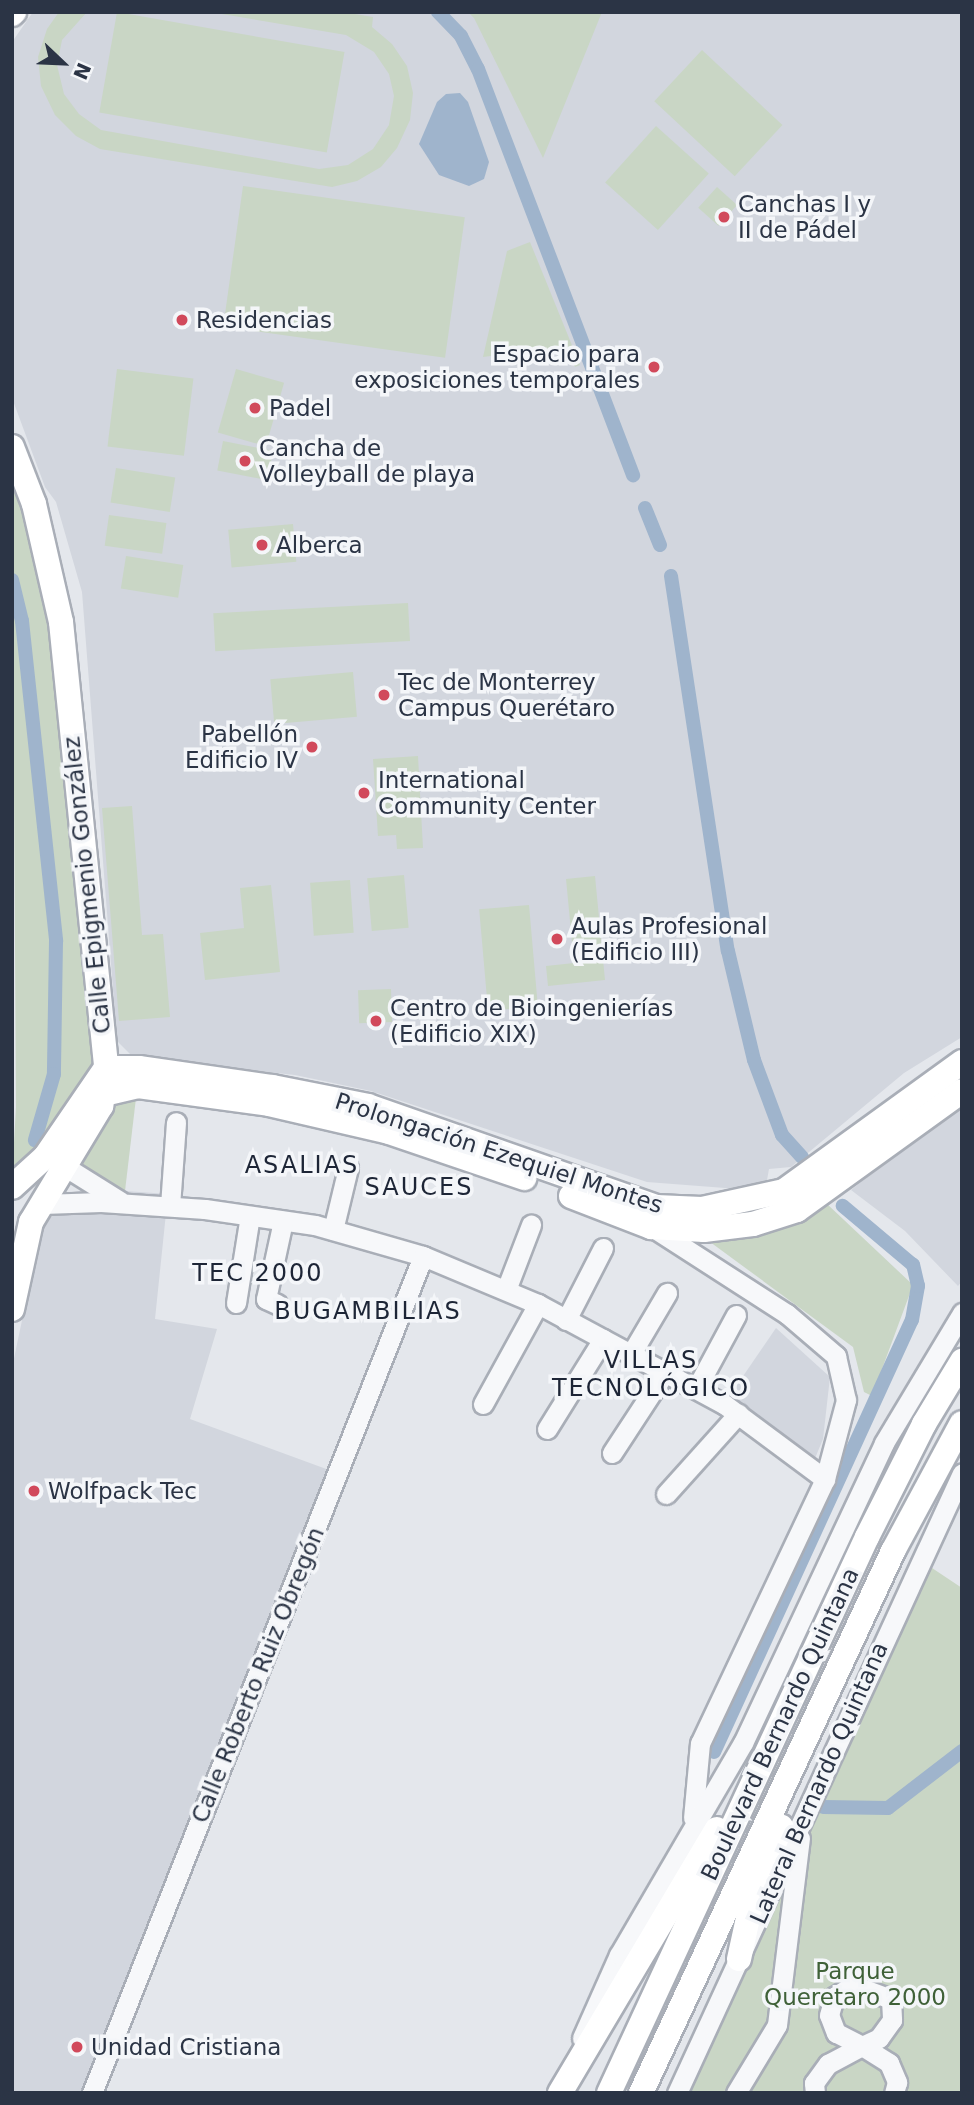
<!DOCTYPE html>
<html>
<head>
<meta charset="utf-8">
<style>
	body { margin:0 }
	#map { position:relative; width:974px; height:2105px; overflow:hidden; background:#e4e7ec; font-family:"DejaVu Sans",sans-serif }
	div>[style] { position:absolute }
	.built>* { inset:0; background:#d2d6de }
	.green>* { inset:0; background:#c9d6c5; transform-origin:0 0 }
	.water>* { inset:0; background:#9fb4cc }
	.canal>* { height:14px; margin:-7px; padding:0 7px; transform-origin:7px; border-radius:7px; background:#9fb4cc }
	.roads { filter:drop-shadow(2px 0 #a9aeb7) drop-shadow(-2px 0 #a9aeb7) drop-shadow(0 2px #a9aeb7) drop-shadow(0 -2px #a9aeb7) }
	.minor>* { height:19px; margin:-9.5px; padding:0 9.5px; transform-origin:9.5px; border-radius:9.5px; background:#f7f8fa }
	.major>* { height:24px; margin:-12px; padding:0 12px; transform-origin:12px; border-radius:12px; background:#fff }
	.dots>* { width:19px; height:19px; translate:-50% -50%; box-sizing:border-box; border:4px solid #f4f6f9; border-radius:50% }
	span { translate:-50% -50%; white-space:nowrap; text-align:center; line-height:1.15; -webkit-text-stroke:7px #f4f6f9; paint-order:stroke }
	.poi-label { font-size:23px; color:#2b3445 }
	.left { translate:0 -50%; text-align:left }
	.right { translate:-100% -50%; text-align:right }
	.street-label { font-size:23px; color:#2b3445 }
	.park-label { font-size:23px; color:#3f6138 }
	.neighbourhood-label { font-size:24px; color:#1d2536; letter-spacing:2px }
	.frame { position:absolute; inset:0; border:14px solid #2b3445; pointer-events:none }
	.north { position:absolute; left:28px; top:28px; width:70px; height:70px; -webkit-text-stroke:5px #f4f6f9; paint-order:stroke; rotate:113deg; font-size:19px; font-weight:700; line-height:28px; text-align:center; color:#2b3445 }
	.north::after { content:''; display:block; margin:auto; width:24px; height:32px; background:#2b3445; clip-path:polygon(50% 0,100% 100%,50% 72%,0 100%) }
</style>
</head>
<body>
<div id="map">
	<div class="built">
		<div style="clip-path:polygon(33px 12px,962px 12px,962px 1037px,904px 1073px,791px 1167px,769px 1169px,765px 1191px,647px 1182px,371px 1091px,295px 1075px,133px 1057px,117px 1041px,82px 592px,56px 502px,45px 487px,12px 398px,12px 42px)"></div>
		<div style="clip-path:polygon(962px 1101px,962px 1281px,958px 1286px,905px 1231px,851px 1190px)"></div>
		<div style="clip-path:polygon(125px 1191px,168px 1194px,155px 1319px,217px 1329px,190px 1419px,329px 1470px,86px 2093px,12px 2093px,12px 1368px,42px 1225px,57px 1212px,70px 1210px,123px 1216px)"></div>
		<div style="clip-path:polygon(776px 1328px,830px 1377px,823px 1439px,811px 1468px,724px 1404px)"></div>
	</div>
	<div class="green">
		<div style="clip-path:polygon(59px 12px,87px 12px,62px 40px,57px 65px,64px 94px,79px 114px,101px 130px,319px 169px,348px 165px,373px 149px,389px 125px,394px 96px,389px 74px,374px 52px,346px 35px,210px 12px,343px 12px,373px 17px,372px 27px,392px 44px,407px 66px,413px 93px,410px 120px,397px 148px,381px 167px,357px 181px,332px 187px,100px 149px,76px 136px,55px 115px,41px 86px,38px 57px,47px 29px)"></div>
		<div style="left:117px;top:12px;width:231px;height:102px;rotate:10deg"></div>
		<div style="clip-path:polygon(468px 12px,602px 12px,543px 158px,474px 18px)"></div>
		<div style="left:702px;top:50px;width:110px;height:70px;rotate:43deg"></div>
		<div style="left:656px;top:126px;width:71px;height:76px;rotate:42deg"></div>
		<div style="left:243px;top:186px;width:224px;height:142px;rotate:8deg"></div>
		<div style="left:717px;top:187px;width:27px;height:28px;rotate:42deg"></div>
		<div style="clip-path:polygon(530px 242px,580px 365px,575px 367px,572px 360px,543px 349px,483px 357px,507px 251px)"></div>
		<div style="left:117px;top:369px;width:77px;height:78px;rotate:7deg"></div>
		<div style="left:236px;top:369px;width:50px;height:66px;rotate:16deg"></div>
		<div style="left:223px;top:441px;width:51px;height:30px;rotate:11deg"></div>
		<div style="clip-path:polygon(12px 467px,27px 504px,60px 679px,97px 1068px,42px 1147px,12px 1178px,16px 1107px)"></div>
		<div style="left:116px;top:468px;width:60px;height:35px;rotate:9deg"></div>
		<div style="left:109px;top:515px;width:58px;height:31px;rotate:8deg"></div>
		<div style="left:293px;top:524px;width:38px;height:65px;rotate:85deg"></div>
		<div style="left:126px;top:556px;width:58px;height:33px;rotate:9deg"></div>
		<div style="left:408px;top:603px;width:38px;height:195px;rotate:87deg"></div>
		<div style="left:353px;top:672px;width:45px;height:83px;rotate:85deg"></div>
		<div style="clip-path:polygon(418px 756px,423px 848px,397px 849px,396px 835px,378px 836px,373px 759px)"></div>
		<div style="clip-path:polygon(132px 806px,142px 935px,163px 934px,170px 1017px,119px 1021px,102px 808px)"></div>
		<div style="left:404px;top:875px;width:53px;height:37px;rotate:85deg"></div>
		<div style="clip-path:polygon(595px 876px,605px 980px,548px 986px,546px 966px,574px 963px,566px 879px)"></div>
		<div style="left:350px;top:880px;width:53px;height:40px;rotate:86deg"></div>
		<div style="clip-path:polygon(271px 885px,280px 972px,205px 980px,200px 933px,244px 928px,240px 888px)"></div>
		<div style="left:529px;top:905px;width:102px;height:50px;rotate:85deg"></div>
		<div style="left:391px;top:989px;width:33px;height:33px;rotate:88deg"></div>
		<div style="clip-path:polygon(136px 1098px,125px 1191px,77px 1168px,119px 1100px)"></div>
		<div style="clip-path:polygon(826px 1203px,913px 1285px,872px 1396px,864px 1392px,853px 1347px,706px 1239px)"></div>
		<div style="clip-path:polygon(920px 1560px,962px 1588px,962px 2093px,686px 2093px)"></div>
	</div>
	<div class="water">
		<div style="clip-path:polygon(460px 93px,468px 102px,489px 162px,484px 179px,469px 186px,439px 175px,419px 144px,437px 102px,446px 94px)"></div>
	</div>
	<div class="canal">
		<div style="left:438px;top:12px;width:33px;rotate:46deg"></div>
		<div style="left:461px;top:36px;width:37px;rotate:63deg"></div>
		<div style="left:478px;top:69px;width:435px;rotate:69.1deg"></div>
		<div style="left:645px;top:508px;width:40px;rotate:68deg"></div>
		<div style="left:671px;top:576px;width:379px;rotate:81.4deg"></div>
		<div style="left:728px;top:951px;width:112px;rotate:76.6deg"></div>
		<div style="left:754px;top:1060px;width:80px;rotate:69.5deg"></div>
		<div style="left:782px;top:1135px;width:30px;rotate:48deg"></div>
		<div style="left:12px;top:580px;width:42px;rotate:76.3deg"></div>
		<div style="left:22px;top:621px;width:322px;rotate:83.9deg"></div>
		<div style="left:56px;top:941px;width:133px;rotate:90.9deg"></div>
		<div style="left:54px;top:1074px;width:69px;rotate:106.1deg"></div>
		<div style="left:714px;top:1752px;width:475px;rotate:-65.4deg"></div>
		<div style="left:912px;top:1320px;width:35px;rotate:-80deg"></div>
		<div style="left:918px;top:1286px;width:22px;rotate:-103deg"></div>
		<div style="left:913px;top:1265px;width:92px;rotate:-139.9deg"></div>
		<div style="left:823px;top:1807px;width:65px;rotate:0.9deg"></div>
		<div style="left:888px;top:1808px;width:93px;rotate:-37.6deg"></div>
	</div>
	<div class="roads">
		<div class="minor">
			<div style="left:64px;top:1166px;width:66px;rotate:32deg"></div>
			<div style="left:42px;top:1204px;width:59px;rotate:-1.9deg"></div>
			<div style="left:101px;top:1202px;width:104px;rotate:3.9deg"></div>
			<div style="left:205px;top:1209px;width:111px;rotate:8.3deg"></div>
			<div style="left:315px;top:1225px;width:112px;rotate:16deg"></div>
			<div style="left:423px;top:1256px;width:125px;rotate:22.7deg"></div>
			<div style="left:538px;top:1304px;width:211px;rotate:28.3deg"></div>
			<div style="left:724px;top:1404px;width:126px;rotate:36.6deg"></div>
			<div style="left:170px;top:1206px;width:84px;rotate:-85.9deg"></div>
			<div style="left:652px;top:1227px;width:161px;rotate:32.8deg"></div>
			<div style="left:787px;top:1314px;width:65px;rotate:40.6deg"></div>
			<div style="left:836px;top:1356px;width:45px;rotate:77.2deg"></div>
			<div style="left:846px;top:1400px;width:82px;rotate:104.9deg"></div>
			<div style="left:825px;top:1479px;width:292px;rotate:115.3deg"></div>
			<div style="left:700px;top:1743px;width:75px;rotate:95.3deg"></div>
			<div style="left:333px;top:1230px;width:64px;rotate:-76.4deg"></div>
			<div style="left:506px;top:1290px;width:70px;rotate:-69deg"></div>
			<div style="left:236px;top:1303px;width:88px;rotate:-80.9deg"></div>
			<div style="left:277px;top:1304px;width:12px;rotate:-156deg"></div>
			<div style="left:266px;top:1299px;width:80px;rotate:-77.7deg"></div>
			<div style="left:566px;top:1320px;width:81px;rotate:-62.8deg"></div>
			<div style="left:631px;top:1354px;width:71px;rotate:-59.5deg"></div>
			<div style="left:696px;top:1389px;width:84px;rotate:-61.6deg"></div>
			<div style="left:483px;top:1404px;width:114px;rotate:-61.2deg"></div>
			<div style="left:547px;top:1429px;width:106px;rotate:-58.1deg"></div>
			<div style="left:612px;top:1453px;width:97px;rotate:-56.8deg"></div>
			<div style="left:666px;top:1494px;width:108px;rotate:-48deg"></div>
			<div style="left:853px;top:1985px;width:40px;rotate:20.2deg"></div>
			<div style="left:891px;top:1999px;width:21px;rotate:87deg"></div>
			<div style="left:892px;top:2020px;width:22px;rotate:126deg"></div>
			<div style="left:879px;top:2038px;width:19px;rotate:155deg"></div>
			<div style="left:862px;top:2046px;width:29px;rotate:-153deg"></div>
			<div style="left:836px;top:2033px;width:19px;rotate:-111deg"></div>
			<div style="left:829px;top:2015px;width:19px;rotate:-74deg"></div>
			<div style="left:834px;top:1997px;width:22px;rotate:-32deg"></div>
			<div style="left:582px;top:2038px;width:91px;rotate:-66deg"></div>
			<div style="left:619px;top:1955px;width:246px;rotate:-59.7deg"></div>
			<div style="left:743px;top:1743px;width:331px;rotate:-64.8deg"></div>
			<div style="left:884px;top:1443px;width:152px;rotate:-59deg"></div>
			<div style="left:92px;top:2093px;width:900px;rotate:-68.42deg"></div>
			<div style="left:677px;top:2093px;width:682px;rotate:-65.31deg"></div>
			<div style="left:736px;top:2093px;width:79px;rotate:-58.9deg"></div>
			<div style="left:777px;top:2025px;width:188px;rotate:-83deg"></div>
			<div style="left:815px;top:2093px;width:10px;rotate:-96deg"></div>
			<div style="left:814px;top:2083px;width:24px;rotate:-54deg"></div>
			<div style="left:828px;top:2064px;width:38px;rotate:-28deg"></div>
			<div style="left:862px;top:2046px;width:32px;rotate:32deg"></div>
			<div style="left:889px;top:2063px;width:21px;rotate:67deg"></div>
			<div style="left:897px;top:2082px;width:11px;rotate:105deg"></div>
		</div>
		<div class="major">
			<div style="left:12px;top:14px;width:3px;rotate:-45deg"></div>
			<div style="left:12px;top:447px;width:61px;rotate:68.9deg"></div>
			<div style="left:34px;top:504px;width:121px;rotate:77.1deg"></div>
			<div style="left:61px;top:622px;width:448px;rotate:84.2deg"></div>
			<div style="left:106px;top:1068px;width:38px;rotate:97deg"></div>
			<div style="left:101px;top:1106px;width:135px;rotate:121.1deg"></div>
			<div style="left:31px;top:1222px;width:89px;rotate:102.3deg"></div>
			<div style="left:104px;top:1094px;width:35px;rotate:-13deg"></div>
			<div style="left:138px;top:1086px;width:132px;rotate:7.8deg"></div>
			<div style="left:269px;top:1104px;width:123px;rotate:13.1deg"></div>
			<div style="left:389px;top:1132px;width:143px;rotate:18.8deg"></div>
			<div style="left:12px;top:1187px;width:45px;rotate:-42.3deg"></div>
			<div style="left:45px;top:1157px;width:108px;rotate:-55.6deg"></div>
			<div style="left:106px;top:1068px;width:33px"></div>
			<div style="left:139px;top:1068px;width:135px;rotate:8.1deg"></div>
			<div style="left:273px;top:1087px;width:97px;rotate:11.3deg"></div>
			<div style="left:368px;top:1106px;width:305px;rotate:19.3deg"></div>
			<div style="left:656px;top:1207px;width:46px;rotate:2.5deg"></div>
			<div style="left:702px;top:1209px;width:84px;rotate:-12.4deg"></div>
			<div style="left:784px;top:1191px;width:220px;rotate:-35.9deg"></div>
			<div style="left:571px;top:1196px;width:86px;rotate:21.2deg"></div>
			<div style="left:651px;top:1227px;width:53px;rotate:3.2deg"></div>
			<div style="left:704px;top:1230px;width:49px;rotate:-7deg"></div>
			<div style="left:753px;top:1224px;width:46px;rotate:-17.7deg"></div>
			<div style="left:797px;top:1210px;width:203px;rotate:-35.8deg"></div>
			<div style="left:739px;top:1959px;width:60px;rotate:-77.6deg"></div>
			<div style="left:752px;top:1900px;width:79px;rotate:-68.3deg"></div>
			<div style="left:560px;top:2093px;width:307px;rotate:-59.3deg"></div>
			<div style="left:609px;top:2093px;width:613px;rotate:-65.11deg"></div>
			<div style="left:867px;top:1537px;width:127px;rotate:-63.2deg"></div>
			<div style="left:924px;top:1424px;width:74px;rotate:-58.9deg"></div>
			<div style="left:641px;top:2093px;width:598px;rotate:-65.06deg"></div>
			<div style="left:893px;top:1551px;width:145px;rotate:-61.7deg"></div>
		</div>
	</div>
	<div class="dots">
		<div style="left:724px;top:217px;background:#d1495b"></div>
		<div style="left:182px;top:320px;background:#d1495b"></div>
		<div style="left:654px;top:367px;background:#d1495b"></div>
		<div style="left:255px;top:408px;background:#d1495b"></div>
		<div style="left:245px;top:461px;background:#d1495b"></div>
		<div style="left:262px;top:545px;background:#d1495b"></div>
		<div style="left:384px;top:695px;background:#d1495b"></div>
		<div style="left:312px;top:747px;background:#d1495b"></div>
		<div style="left:364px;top:793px;background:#d1495b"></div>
		<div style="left:557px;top:939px;background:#d1495b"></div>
		<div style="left:376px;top:1021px;background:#d1495b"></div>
		<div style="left:34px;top:1491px;background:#d1495b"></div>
		<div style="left:77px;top:2047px;background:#d1495b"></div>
	</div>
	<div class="poi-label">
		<span class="left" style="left:738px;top:217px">Canchas I y<br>II de Pádel</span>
		<span class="left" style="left:196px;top:320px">Residencias</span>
		<span class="right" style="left:640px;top:367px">Espacio para<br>exposiciones temporales</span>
		<span class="left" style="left:269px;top:408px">Padel</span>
		<span class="left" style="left:259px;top:461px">Cancha de<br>Volleyball de playa</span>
		<span class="left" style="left:276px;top:545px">Alberca</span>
		<span class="left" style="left:398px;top:695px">Tec de Monterrey<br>Campus Querétaro</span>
		<span class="right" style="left:298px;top:747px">Pabellón<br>Edificio IV</span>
		<span class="left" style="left:378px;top:793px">International<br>Community Center</span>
		<span class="left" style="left:571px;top:939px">Aulas Profesional<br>(Edificio III)</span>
		<span class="left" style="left:390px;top:1021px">Centro de Bioingenierías<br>(Edificio XIX)</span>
		<span class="left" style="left:48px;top:1491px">Wolfpack Tec</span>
		<span class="left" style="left:91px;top:2047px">Unidad Cristiana</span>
	</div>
	<div class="street-label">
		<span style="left:87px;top:885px;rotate:-96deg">Calle Epigmenio González</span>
		<span style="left:499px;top:1153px;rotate:18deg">Prolongación Ezequiel Montes</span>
		<span style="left:258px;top:1675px;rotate:-68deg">Calle Roberto Ruiz Obregón</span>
		<span style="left:780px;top:1724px;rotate:-65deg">Boulevard Bernardo Quintana</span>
		<span style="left:819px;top:1783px;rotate:-66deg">Lateral Bernardo Quintana</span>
	</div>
	<div class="park-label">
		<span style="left:855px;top:1984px">Parque<br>Queretaro 2000</span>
	</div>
	<div class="neighbourhood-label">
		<span style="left:302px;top:1166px">ASALIAS</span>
		<span style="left:419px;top:1188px">SAUCES</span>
		<span style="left:258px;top:1274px">TEC 2000</span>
		<span style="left:368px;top:1312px">BUGAMBILIAS</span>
		<span style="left:651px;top:1375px">VILLAS<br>TECNOLÓGICO</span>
	</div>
	<div class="frame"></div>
	<div class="north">N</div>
</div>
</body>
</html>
